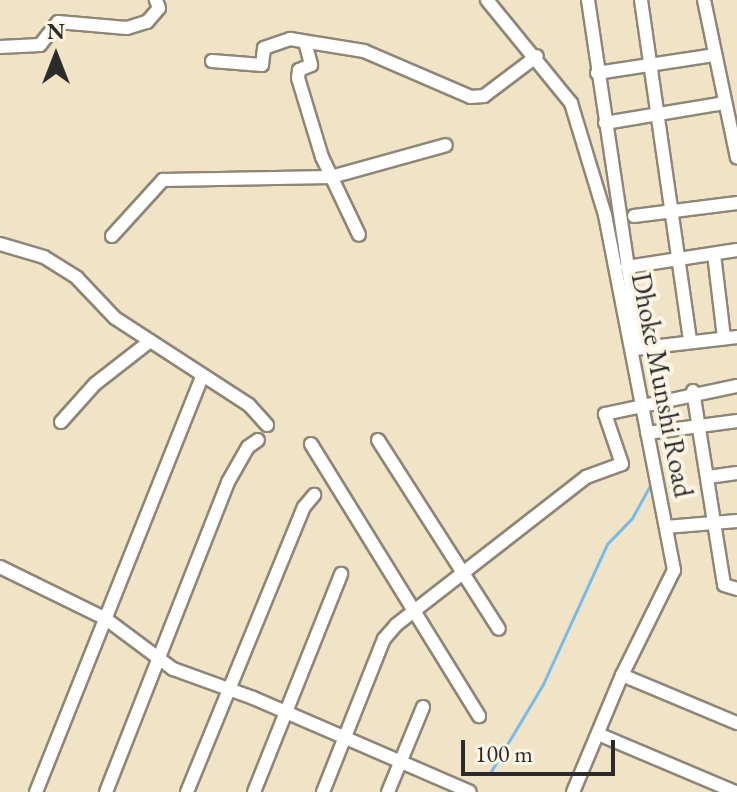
<!DOCTYPE html>
<html>
<head>
<meta charset="utf-8">
<style>
	body { margin:0 }
	#map { position:relative; width:737px; height:792px; overflow:hidden; background:#f1e3c6; font-family:"EB Garamond",serif }
	div>[style] { position:absolute }
	.stream>* { height:3px; margin:-1.5px; padding:0 1.5px; transform-origin:1.5px; border-radius:1.5px; background:#74bcec }
	.roads { filter:drop-shadow(2px 0 #8e8778) drop-shadow(-2px 0 #8e8778) drop-shadow(0 2px #8e8778) drop-shadow(0 -2px #8e8778) }
	.minor>* { height:12px; margin:-6px; padding:0 6px; transform-origin:6px; border-radius:6px; background:#fff }
	span { translate:-50% -50%; white-space:nowrap; text-align:center; line-height:1.15; -webkit-text-stroke:8px #fcf5e5; paint-order:stroke }
	.street-label { font-size:28px; color:#2b2b2b }
	.north { position:absolute; left:16px; top:16px; width:80px; height:80px; -webkit-text-stroke:6px #fcf5e5; paint-order:stroke; rotate:0deg; font-size:22px; font-weight:700; line-height:32px; text-align:center; color:#2b2b2b }
	.north::after { content:''; display:block; margin:auto; width:28px; height:36px; background:#2b2b2b; clip-path:polygon(50% 0,100% 100%,50% 72%,0 100%) }
	.scale { position:absolute; left:461px; top:740px; width:154px; height:36px; box-sizing:border-box; border:4px solid #2b2b2b; border-top:0; padding-left:10px; font-size:24px; line-height:28px; white-space:nowrap; color:#2b2b2b; -webkit-text-stroke:6px #fcf5e5; paint-order:stroke }
</style>
</head>
<body>
<div id="map">
	<div class="stream">
		<div style="left:490px;top:773px;width:104px;rotate:-59.2deg"></div>
		<div style="left:543px;top:684px;width:154px;rotate:-65.4deg"></div>
		<div style="left:607px;top:544px;width:36px;rotate:-46deg"></div>
		<div style="left:632px;top:518px;width:39px;rotate:-61deg"></div>
	</div>
	<div class="roads">
		<div class="minor">
			<div style="left:487px;top:0;width:133px;rotate:50.8deg"></div>
			<div style="left:571px;top:103px;width:117px;rotate:73.1deg"></div>
			<div style="left:605px;top:215px;width:362px;rotate:79deg"></div>
			<div style="left:674px;top:570px;width:117px;rotate:116.3deg"></div>
			<div style="left:622px;top:675px;width:127px;rotate:112.7deg"></div>
			<div style="left:588px;top:0;width:352px;rotate:81.5deg"></div>
			<div style="left:641px;top:0;width:345px;rotate:81.8deg"></div>
			<div style="left:704px;top:0;width:161px;rotate:78.2deg"></div>
			<div style="left:305px;top:42px;width:24px;rotate:75deg"></div>
			<div style="left:311px;top:65px;width:13px;rotate:157deg"></div>
			<div style="left:299px;top:70px;width:8px;rotate:97deg"></div>
			<div style="left:298px;top:78px;width:83px;rotate:73.1deg"></div>
			<div style="left:322px;top:157px;width:86px;rotate:64.6deg"></div>
			<div style="left:0;top:47px;width:40px;rotate:-2.9deg"></div>
			<div style="left:40px;top:45px;width:29px;rotate:-52deg"></div>
			<div style="left:58px;top:22px;width:69px;rotate:5deg"></div>
			<div style="left:127px;top:28px;width:21px;rotate:-17deg"></div>
			<div style="left:147px;top:22px;width:18px;rotate:-49deg"></div>
			<div style="left:159px;top:8px;width:9px;rotate:-111deg"></div>
			<div style="left:212px;top:61px;width:50px;rotate:4.6deg"></div>
			<div style="left:262px;top:65px;width:17px;rotate:-83deg"></div>
			<div style="left:264px;top:48px;width:28px;rotate:-19deg"></div>
			<div style="left:290px;top:39px;width:75px;rotate:9.2deg"></div>
			<div style="left:364px;top:51px;width:116px;rotate:23.3deg"></div>
			<div style="left:471px;top:97px;width:13px;rotate:-4deg"></div>
			<div style="left:484px;top:96px;width:66px;rotate:-37deg"></div>
			<div style="left:597px;top:73px;width:118px;rotate:-8.7deg"></div>
			<div style="left:605px;top:123px;width:121px;rotate:-9.5deg"></div>
			<div style="left:634px;top:216px;width:104px;rotate:-7.2deg"></div>
			<div style="left:112px;top:236px;width:76px;rotate:-47.7deg"></div>
			<div style="left:163px;top:180px;width:168px;rotate:-1deg"></div>
			<div style="left:331px;top:177px;width:119px;rotate:-15.5deg"></div>
			<div style="left:0;top:244px;width:46px;rotate:16.5deg"></div>
			<div style="left:44px;top:257px;width:39px;rotate:32deg"></div>
			<div style="left:77px;top:278px;width:55px;rotate:46.5deg"></div>
			<div style="left:115px;top:318px;width:160px;rotate:33deg"></div>
			<div style="left:249px;top:405px;width:27px;rotate:48deg"></div>
			<div style="left:714px;top:254px;width:85px;rotate:83.2deg"></div>
			<div style="left:627px;top:267px;width:111px;rotate:-8.8deg"></div>
			<div style="left:634px;top:349px;width:104px;rotate:-6.6deg"></div>
			<div style="left:693px;top:391px;width:196px;rotate:80.9deg"></div>
			<div style="left:724px;top:585px;width:14px;rotate:17deg"></div>
			<div style="left:61px;top:422px;width:51px;rotate:-48.2deg"></div>
			<div style="left:95px;top:384px;width:70px;rotate:-38deg"></div>
			<div style="left:647px;top:433px;width:91px;rotate:-7.6deg"></div>
			<div style="left:378px;top:440px;width:224px;rotate:57.4deg"></div>
			<div style="left:311px;top:444px;width:320px;rotate:58.3deg"></div>
			<div style="left:708px;top:477px;width:29px;rotate:-8deg"></div>
			<div style="left:666px;top:527px;width:71px;rotate:-4.8deg"></div>
			<div style="left:0;top:567px;width:118px;rotate:26.1deg"></div>
			<div style="left:106px;top:619px;width:84px;rotate:36.7deg"></div>
			<div style="left:173px;top:669px;width:85px;rotate:19.9deg"></div>
			<div style="left:253px;top:698px;width:236px;rotate:23.4deg"></div>
			<div style="left:622px;top:675px;width:125px;rotate:22.7deg"></div>
			<div style="left:598px;top:734px;width:149px;rotate:22.9deg"></div>
			<div style="left:36px;top:792px;width:448px;rotate:-68.2deg"></div>
			<div style="left:106px;top:792px;width:333px;rotate:-68.5deg"></div>
			<div style="left:228px;top:482px;width:40px;rotate:-60.3deg"></div>
			<div style="left:248px;top:447px;width:12px;rotate:-35deg"></div>
			<div style="left:187px;top:792px;width:308px;rotate:-67.7deg"></div>
			<div style="left:304px;top:507px;width:16px;rotate:-50deg"></div>
			<div style="left:254px;top:792px;width:235px;rotate:-68.2deg"></div>
			<div style="left:323px;top:792px;width:165px;rotate:-68.3deg"></div>
			<div style="left:384px;top:639px;width:18px;rotate:-49deg"></div>
			<div style="left:396px;top:625px;width:241px;rotate:-37.9deg"></div>
			<div style="left:586px;top:477px;width:38px;rotate:-20deg"></div>
			<div style="left:622px;top:464px;width:53px;rotate:-108.8deg"></div>
			<div style="left:605px;top:414px;width:135px;rotate:-12deg"></div>
			<div style="left:388px;top:792px;width:92px;rotate:-67.6deg"></div>
		</div>
	</div>
	<div class="street-label">
		<span style="left:663px;top:385px;rotate:79deg">Dhoke Munshi Road</span>
	</div>
	<div class="north">N</div>
	<div class="scale">100 m</div>
</div>
</body>
</html>
